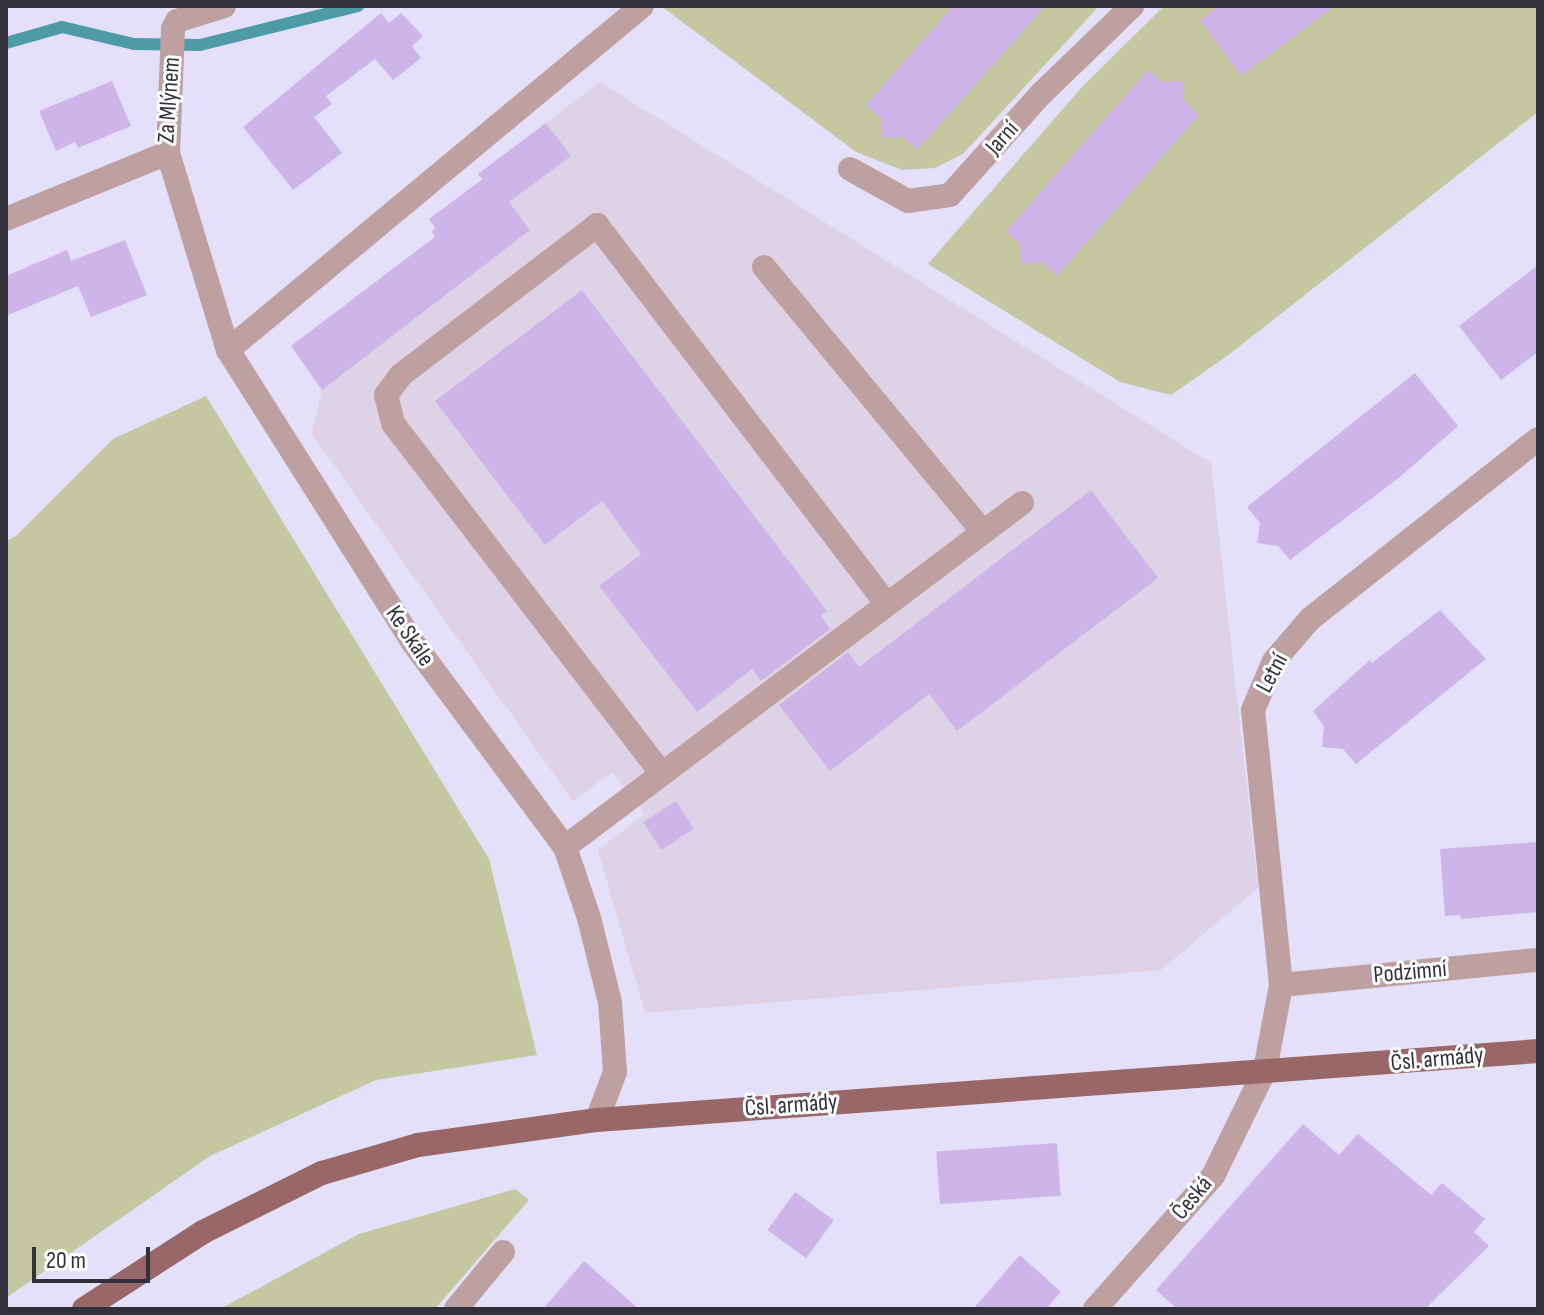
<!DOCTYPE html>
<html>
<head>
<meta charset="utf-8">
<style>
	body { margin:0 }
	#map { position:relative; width:1544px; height:1315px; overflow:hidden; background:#e4e0fa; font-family:"Sofia Sans Condensed",sans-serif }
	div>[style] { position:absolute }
	.industrial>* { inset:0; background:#ddd2e6 }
	.green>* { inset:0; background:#c4c7a0 }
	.stream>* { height:12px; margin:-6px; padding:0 6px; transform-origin:6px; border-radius:6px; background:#4d9ba6 }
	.building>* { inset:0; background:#cdb5ea; transform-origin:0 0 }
	.minor>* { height:24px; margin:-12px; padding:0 12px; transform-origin:12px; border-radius:12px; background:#bea0a1 }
	.major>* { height:24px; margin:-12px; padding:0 12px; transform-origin:12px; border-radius:12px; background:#9a6769 }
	span { translate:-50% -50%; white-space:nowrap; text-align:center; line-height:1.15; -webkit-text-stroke:6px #fff; paint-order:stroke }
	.street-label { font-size:24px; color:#32313b }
	.frame { position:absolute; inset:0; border:8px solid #32313b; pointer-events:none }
	.scale { position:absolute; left:32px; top:1247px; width:118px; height:36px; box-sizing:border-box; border:4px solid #32313b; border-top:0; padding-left:10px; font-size:24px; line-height:28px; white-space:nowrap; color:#32313b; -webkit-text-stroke:6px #fff; paint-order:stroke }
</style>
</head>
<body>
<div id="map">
	<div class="industrial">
		<div style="clip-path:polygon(600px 82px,1211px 463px,1258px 888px,1161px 970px,645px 1013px,598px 850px,645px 814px,612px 772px,573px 801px,312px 434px,322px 390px,291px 346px,435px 237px,432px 231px,435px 228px,429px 219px,482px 180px,478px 174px)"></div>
	</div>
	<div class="green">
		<div style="clip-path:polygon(661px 6px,1099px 6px,963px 154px,935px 168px,902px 170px,856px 152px)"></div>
		<div style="clip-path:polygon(1164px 6px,1538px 6px,1538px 112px,1227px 356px,1171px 395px,1120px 382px,928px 264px,1082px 87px)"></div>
		<div style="clip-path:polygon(206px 396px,489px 859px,537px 1055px,376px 1080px,210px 1156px,6px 1298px,6px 541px,16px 536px,113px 439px)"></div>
		<div style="clip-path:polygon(515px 1189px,529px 1200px,435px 1309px,220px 1309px,359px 1234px)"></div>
	</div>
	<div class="stream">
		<div style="left:6px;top:43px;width:58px;rotate:-15.9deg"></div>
		<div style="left:62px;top:27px;width:74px;rotate:13.3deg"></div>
		<div style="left:134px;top:44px;width:66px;rotate:0.9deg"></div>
		<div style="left:200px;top:45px;width:163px;rotate:-13.9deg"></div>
	</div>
	<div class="building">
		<div style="clip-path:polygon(953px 6px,1045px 6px,917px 150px,903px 137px,882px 138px,881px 118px,866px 105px)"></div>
		<div style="clip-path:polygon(1219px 6px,1335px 6px,1241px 76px,1200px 20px)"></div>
		<div style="clip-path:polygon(381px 13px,389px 23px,401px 13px,423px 36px,412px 46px,421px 58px,393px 80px,375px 59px,326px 96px,332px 104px,314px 117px,342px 153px,293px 190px,243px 127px)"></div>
		<div style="clip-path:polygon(1148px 70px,1162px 82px,1183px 81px,1184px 101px,1199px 115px,1057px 276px,1041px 262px,1021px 265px,1020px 244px,1006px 231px)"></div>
		<div style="clip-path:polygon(112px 81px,131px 126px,78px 148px,75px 142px,56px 151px,39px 111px)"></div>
		<div style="clip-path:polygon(546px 123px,571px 156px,509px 202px,530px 230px,322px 390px,291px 346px,435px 237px,432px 231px,436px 228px,429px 219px,483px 179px,478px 174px)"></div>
		<div style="clip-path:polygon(125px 240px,147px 295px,91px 317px,78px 286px,6px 316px,6px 276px,67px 250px,71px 261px)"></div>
		<div style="clip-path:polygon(1538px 265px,1538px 352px,1501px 380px,1459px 326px)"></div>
		<div style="clip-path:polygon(582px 290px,827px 611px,821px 616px,830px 629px,761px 681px,752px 669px,697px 712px,599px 586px,641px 554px,602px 501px,545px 545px,435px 401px)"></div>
		<div style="clip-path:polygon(1415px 373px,1458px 426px,1400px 477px,1290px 560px,1278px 546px,1257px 543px,1260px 523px,1247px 507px)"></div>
		<div style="clip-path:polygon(1091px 490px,1158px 578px,957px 731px,929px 694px,830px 771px,779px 705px,848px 652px,859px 667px)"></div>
		<div style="clip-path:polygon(1440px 610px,1486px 659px,1356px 764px,1343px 749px,1322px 747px,1324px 726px,1313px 711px,1370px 660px,1372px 663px)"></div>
		<div style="left:676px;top:801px;width:33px;height:39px;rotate:57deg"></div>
		<div style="clip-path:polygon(1538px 842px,1538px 912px,1461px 919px,1460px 915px,1445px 916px,1440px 849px)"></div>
		<div style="clip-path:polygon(1303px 1124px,1339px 1155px,1358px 1134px,1431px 1195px,1442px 1183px,1485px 1219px,1474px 1232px,1489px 1246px,1425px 1309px,1177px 1309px,1156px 1290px)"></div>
		<div style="left:1057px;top:1143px;width:53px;height:121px;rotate:86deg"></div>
		<div style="left:795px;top:1192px;width:48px;height:47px;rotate:36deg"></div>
		<div style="clip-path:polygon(1020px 1255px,1061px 1292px,1046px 1309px,973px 1309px)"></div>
		<div style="clip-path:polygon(584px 1261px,615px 1288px,639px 1309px,543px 1309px)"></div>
	</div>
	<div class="minor">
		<div style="left:224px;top:6px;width:49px;rotate:162.3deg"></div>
		<div style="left:177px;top:21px;width:9px;rotate:117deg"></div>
		<div style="left:173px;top:29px;width:124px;rotate:92.3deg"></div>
		<div style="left:168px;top:153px;width:206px;rotate:73.1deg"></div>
		<div style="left:228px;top:350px;width:343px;rotate:57.7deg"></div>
		<div style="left:411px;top:640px;width:258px;rotate:53.4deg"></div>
		<div style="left:565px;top:847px;width:75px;rotate:71.3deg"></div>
		<div style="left:589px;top:918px;width:87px;rotate:76deg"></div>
		<div style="left:610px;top:1002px;width:70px;rotate:85.9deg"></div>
		<div style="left:615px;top:1072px;width:51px;rotate:110.6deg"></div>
		<div style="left:850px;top:169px;width:66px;rotate:28.9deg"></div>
		<div style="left:908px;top:201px;width:42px;rotate:-8.1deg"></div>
		<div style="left:950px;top:195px;width:136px;rotate:-48deg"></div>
		<div style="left:1041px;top:94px;width:127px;rotate:-44deg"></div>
		<div style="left:6px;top:219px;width:175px;rotate:-22.2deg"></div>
		<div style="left:764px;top:267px;width:344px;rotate:50.4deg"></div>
		<div style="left:228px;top:350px;width:538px;rotate:-39.72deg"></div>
		<div style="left:662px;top:774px;width:442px;rotate:-127.5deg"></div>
		<div style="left:393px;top:423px;width:29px;rotate:-104deg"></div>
		<div style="left:386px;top:395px;width:25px;rotate:-53deg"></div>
		<div style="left:401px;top:375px;width:247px;rotate:-37.4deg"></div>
		<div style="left:597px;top:225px;width:477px;rotate:52.6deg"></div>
		<div style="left:565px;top:847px;width:572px;rotate:-36.97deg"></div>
		<div style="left:1281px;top:985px;width:258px;rotate:-5.6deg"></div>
		<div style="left:456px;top:1309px;width:74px;rotate:-50.5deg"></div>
		<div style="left:1095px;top:1309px;width:178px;rotate:-48.4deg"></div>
		<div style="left:1213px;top:1176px;width:118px;rotate:-63.9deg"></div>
		<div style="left:1265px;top:1070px;width:86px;rotate:-79.3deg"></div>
		<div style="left:1281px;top:985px;width:276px;rotate:-95.8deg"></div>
		<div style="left:1253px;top:710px;width:53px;rotate:-66.8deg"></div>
		<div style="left:1274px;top:661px;width:55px;rotate:-49.4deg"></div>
		<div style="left:1310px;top:619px;width:290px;rotate:-38.3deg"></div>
	</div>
	<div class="major">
		<div style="left:84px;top:1309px;width:142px;rotate:-32.9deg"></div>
		<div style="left:203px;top:1232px;width:133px;rotate:-26.4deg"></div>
		<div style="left:322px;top:1173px;width:100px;rotate:-16.3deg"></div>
		<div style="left:418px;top:1145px;width:181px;rotate:-8deg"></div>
		<div style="left:597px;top:1120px;width:944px;rotate:-4.19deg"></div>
	</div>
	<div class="street-label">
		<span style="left:169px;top:100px;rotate:-86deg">Za Mlýnem</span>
		<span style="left:1002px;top:138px;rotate:-48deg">Jarní</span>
		<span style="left:410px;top:636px;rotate:56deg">Ke Skále</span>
		<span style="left:1272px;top:673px;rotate:-62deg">Letní</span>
		<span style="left:1410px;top:972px;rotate:-5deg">Podzimní</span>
		<span style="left:1437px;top:1059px;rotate:-5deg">Čsl. armády</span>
		<span style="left:791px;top:1105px;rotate:-4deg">Čsl. armády</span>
		<span style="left:1192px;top:1198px;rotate:-50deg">Česká</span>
	</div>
	<div class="frame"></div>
	<div class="scale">20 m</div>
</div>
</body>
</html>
